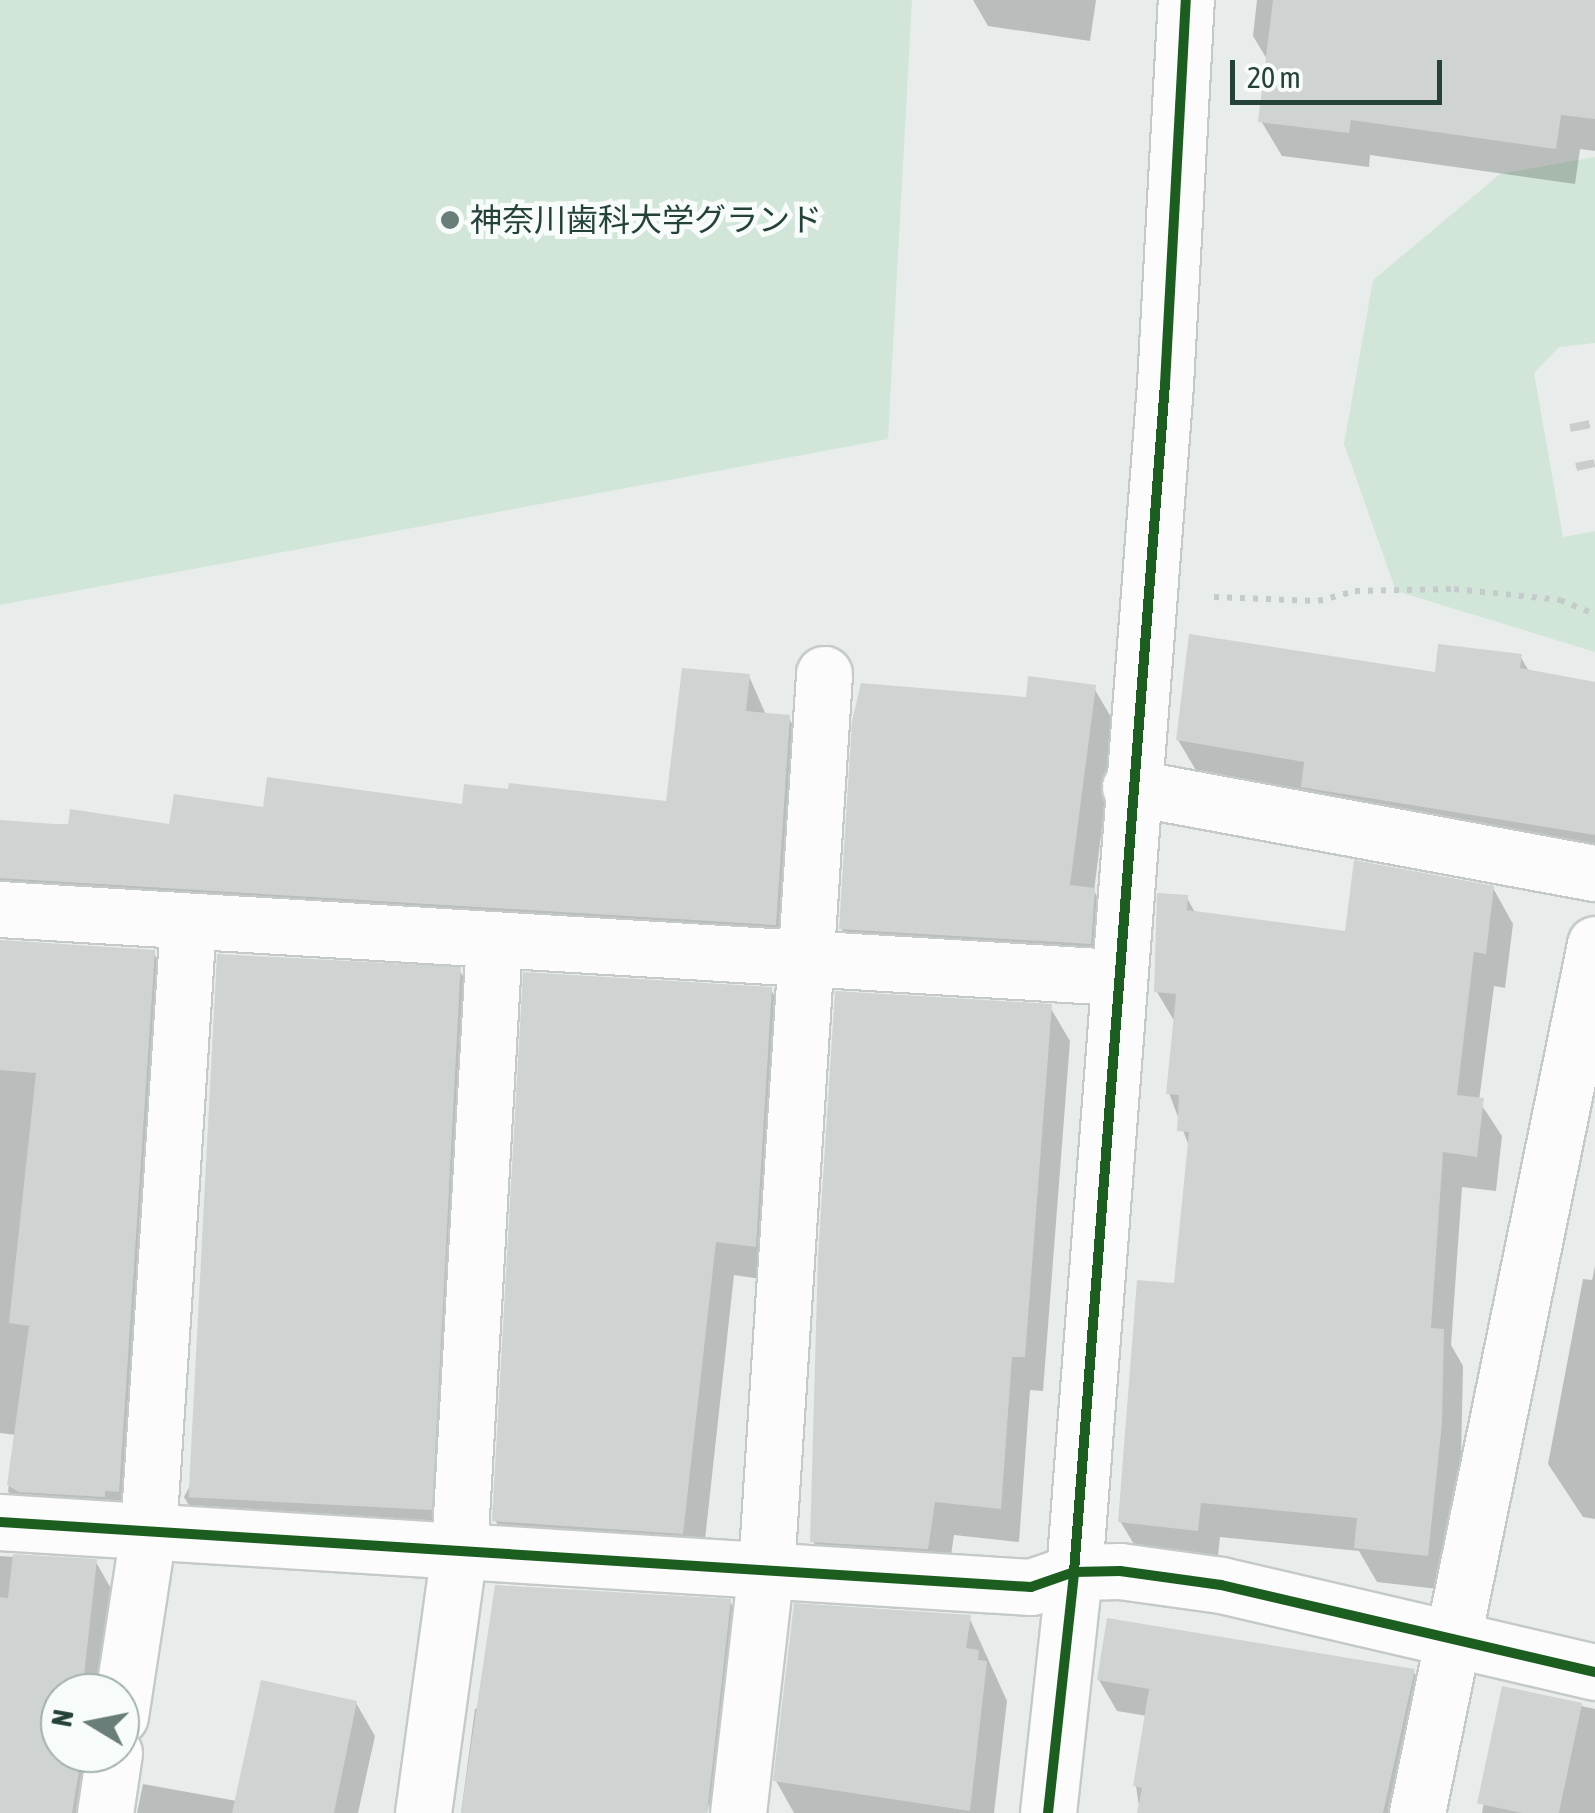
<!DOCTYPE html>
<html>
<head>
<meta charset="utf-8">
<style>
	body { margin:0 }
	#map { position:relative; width:1595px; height:1813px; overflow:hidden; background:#e8edeb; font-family:"Asap Condensed","Noto Sans JP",sans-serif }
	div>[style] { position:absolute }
	.green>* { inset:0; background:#d1e6d8 }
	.shadow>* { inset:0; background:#0003 }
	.building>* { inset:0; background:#cfd4d2; transform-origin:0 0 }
	.path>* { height:6px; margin-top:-3px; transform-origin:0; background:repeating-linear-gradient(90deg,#c3ccca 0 5px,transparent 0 13px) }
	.roads { filter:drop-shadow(2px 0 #c5cac8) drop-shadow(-2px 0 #c5cac8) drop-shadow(0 2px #c5cac8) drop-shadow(0 -2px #c5cac8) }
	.minor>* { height:55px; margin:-27.5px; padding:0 27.5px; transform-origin:27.5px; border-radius:27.5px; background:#fcfcfc }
	.tertiary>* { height:55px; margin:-27.5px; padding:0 27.5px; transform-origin:27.5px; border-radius:27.5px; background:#fcfcfc }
	.rail>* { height:8px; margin-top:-4px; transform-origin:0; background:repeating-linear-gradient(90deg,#c9cdcc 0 20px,transparent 0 30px) }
	.cycleway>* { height:10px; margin:-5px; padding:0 5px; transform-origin:5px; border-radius:5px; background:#1b5e20 }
	.dots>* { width:28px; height:28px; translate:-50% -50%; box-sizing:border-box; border:5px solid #f7fbf9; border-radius:50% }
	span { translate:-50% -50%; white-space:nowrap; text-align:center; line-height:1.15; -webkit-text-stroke:10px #f7fbf9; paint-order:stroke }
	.poi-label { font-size:32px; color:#24423a }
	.left { translate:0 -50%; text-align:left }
	.north { position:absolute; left:40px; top:1673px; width:100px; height:100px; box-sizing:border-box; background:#f7fbf9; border:2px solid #a3b1ad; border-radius:50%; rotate:280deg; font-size:28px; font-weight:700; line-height:40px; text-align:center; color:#24423a }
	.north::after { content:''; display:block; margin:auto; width:35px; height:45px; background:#697e78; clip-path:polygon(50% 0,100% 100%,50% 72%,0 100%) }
	.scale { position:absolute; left:1230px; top:60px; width:212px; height:45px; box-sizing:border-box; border:5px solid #24423a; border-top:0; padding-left:12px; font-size:30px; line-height:35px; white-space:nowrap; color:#24423a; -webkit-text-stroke:8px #f7fbf9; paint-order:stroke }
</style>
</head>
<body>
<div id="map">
	<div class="green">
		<div style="clip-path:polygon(0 0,912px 0,888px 439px,0 605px)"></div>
		<div style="clip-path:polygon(1595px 157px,1595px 343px,1559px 347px,1534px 373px,1563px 537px,1595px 531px,1595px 652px,1396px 591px,1344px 444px,1373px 280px,1500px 174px)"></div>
	</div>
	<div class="shadow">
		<div style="clip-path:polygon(973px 0,1096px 0,1090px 41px,988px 26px)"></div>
		<div style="clip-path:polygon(1257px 0,1595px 0,1595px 151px,1580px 149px,1575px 184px,1370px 155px,1369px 167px,1282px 156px,1261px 121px,1268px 61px,1253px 36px)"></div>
		<div style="clip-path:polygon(1520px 656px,1530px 673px,1595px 684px,1595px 862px,1322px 818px,1306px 790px,1197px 772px,1178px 740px)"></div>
		<div style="clip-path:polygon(749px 676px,766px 715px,788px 717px,807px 749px,793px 955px,0 918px,0 823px,171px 827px,265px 810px,668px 804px)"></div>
		<div style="clip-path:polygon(1094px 688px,1115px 724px,1094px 891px,1115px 927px,1111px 980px,863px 965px,841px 928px,1028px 699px)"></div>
		<div style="clip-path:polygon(1493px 888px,1513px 924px,1505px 988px,1494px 986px,1479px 1101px,1502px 1136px,1496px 1191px,1462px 1187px,1451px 1345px,1463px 1366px,1461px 1460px,1447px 1590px,1377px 1582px,1359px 1551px,1220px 1537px,1217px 1565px,1141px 1556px,1120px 1521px,1176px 1285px,1190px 1149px,1169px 1093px,1176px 1024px,1157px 992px,1187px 898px,1196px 914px,1348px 934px)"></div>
		<div style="clip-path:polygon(0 943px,153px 952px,171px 983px,136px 1523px,26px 1522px,8px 1491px,16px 1435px,0 1433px)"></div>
		<div style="clip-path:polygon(460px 971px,479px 1004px,448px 1547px,204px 1530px,184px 1497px)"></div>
		<div style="clip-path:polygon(771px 990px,791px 1024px,774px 1281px,734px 1275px,702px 1567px,515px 1554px,495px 1520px)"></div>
		<div style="clip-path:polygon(1050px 1007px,1070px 1041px,1043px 1391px,1030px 1390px,1019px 1542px,954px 1535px,947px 1583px,832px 1575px,813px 1541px)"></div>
		<div style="clip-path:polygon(1595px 1266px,1595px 1519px,1583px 1517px,1548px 1464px,1583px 1279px,1592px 1280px)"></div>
		<div style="clip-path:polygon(0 1556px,96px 1562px,114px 1594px,105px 1693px,60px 1693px,60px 1753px,100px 1753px,94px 1813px,0 1813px)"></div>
		<div style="clip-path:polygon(730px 1602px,749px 1636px,730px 1806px,709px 1804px,707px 1813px,461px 1813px,475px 1709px)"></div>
		<div style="clip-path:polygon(969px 1617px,1007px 1701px,994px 1813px,794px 1813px,776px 1781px)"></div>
		<div style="clip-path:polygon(1413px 1671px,1431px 1702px,1412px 1813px,1140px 1813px,1136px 1786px,1147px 1716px,1117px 1711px,1099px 1680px)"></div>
		<div style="clip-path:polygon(1504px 1689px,1595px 1709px,1595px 1813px,1482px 1813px)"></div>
		<div style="clip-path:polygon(356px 1703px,375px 1736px,358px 1813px,137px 1813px,143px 1784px,237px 1801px)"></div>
	</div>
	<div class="building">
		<div style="clip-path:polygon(1273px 0,1595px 0,1595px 119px,1561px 115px,1556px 149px,1351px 120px,1349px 133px,1258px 122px)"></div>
		<div style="clip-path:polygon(1189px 634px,1435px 672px,1438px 644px,1522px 654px,1520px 668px,1595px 682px,1595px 835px,1301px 787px,1304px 762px,1176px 740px)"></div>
		<div style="clip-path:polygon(682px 668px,750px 674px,746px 711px,790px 715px,776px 925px,0 878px,0 820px,68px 825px,70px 809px,169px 824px,174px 794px,263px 807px,267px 777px,462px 804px,464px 784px,508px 789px,509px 783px,666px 801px)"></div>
		<div style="clip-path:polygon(1028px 676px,1096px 685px,1070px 885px,1095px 888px,1091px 944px,839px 929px,852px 721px,861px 683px,1026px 697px)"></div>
		<div style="clip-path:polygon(1354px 860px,1494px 886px,1486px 954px,1474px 952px,1457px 1095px,1484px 1098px,1477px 1157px,1443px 1152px,1431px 1328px,1444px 1329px,1442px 1423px,1428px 1556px,1354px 1548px,1357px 1518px,1201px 1503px,1198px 1531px,1118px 1522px,1137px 1280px,1174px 1283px,1189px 1132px,1177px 1131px,1179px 1095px,1166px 1094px,1176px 994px,1154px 992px,1157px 893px,1188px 895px,1187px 910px,1345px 931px)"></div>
		<div style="clip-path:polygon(0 940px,155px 950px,119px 1492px,105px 1491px,105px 1497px,19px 1492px,7px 1485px,29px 1326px,9px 1323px,36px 1073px,0 1070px)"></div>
		<div style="left:217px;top:954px;width:244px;height:544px;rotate:3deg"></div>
		<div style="clip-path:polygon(523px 972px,772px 987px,756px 1247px,716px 1242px,683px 1534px,492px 1521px)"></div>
		<div style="clip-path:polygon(835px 991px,1052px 1004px,1025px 1357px,1012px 1357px,1001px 1509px,935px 1502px,928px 1549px,810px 1542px,818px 1256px)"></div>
		<div style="clip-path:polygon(13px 1554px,97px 1559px,82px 1693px,60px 1693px,60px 1753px,82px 1753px,72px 1813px,0 1813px,0 1597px,8px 1598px)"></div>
		<div style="clip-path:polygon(495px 1585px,731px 1599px,707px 1813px,461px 1813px)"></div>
		<div style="clip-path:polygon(794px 1603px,971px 1615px,966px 1648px,979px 1650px,978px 1660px,987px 1661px,970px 1811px,773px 1781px)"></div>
		<div style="clip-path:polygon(1107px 1618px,1415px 1669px,1383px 1813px,1137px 1813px,1142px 1788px,1133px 1786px,1149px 1689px,1097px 1680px)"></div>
		<div style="clip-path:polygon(261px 1680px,357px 1701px,334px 1813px,232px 1813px)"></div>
		<div style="left:1502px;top:1686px;width:82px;height:120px;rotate:12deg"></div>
	</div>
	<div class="path">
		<div style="left:1214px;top:597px;width:104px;rotate:2.2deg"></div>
		<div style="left:1318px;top:601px;width:38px;rotate:-15deg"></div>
		<div style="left:1355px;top:591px;width:99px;rotate:-1.2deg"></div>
		<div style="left:1454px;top:589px;width:107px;rotate:5.9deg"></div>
		<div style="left:1560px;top:600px;width:38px;rotate:22deg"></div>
	</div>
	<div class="roads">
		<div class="minor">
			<div style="left:1130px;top:787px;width:473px;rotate:10.5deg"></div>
			<div style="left:0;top:909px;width:1118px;rotate:3.49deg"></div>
			<div style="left:0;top:1522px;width:1033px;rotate:3.61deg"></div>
			<div style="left:1031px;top:1587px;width:46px;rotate:-19.2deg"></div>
			<div style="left:1074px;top:1572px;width:46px;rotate:-1.2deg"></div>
			<div style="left:1120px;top:1571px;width:102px;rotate:7.9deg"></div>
			<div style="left:1221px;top:1585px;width:384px;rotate:13.1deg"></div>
			<div style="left:120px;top:1716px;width:186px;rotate:-81.3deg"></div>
			<div style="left:148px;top:1532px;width:612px;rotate:-86.25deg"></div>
			<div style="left:105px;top:1813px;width:61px;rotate:-81.5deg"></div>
			<div style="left:423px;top:1813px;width:264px;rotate:-82.2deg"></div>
			<div style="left:459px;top:1551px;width:612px;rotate:-86.72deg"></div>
			<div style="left:738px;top:1813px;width:246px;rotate:-83.5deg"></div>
			<div style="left:766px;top:1569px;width:897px;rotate:-86.29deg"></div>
			<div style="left:1417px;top:1813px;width:887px;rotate:-78.42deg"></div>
		</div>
		<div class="tertiary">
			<div style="left:1048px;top:1813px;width:242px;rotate:-83.8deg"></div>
			<div style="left:1074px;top:1572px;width:1191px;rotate:-85.62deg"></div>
			<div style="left:1165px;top:384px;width:385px;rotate:-86.9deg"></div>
		</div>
	</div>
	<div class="rail">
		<div style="left:1570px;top:428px;width:25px;rotate:-11deg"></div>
		<div style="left:1576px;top:467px;width:19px;rotate:-12deg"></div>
	</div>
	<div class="cycleway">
		<div style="left:0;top:1522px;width:1033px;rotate:3.61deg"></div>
		<div style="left:1031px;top:1587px;width:46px;rotate:-19.2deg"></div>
		<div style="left:1074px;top:1572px;width:46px;rotate:-1.2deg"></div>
		<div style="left:1120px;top:1571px;width:102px;rotate:7.9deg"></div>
		<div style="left:1221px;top:1585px;width:384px;rotate:13.1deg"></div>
		<div style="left:1048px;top:1813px;width:242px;rotate:-83.8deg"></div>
		<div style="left:1074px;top:1572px;width:1191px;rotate:-85.62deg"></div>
		<div style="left:1165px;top:384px;width:385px;rotate:-86.9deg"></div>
	</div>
	<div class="dots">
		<div style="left:450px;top:220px;background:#697e78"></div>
	</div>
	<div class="poi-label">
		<span class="left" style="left:470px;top:220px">神奈川歯科大学グランド</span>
	</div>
	<div class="north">N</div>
	<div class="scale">20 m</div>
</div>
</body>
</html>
